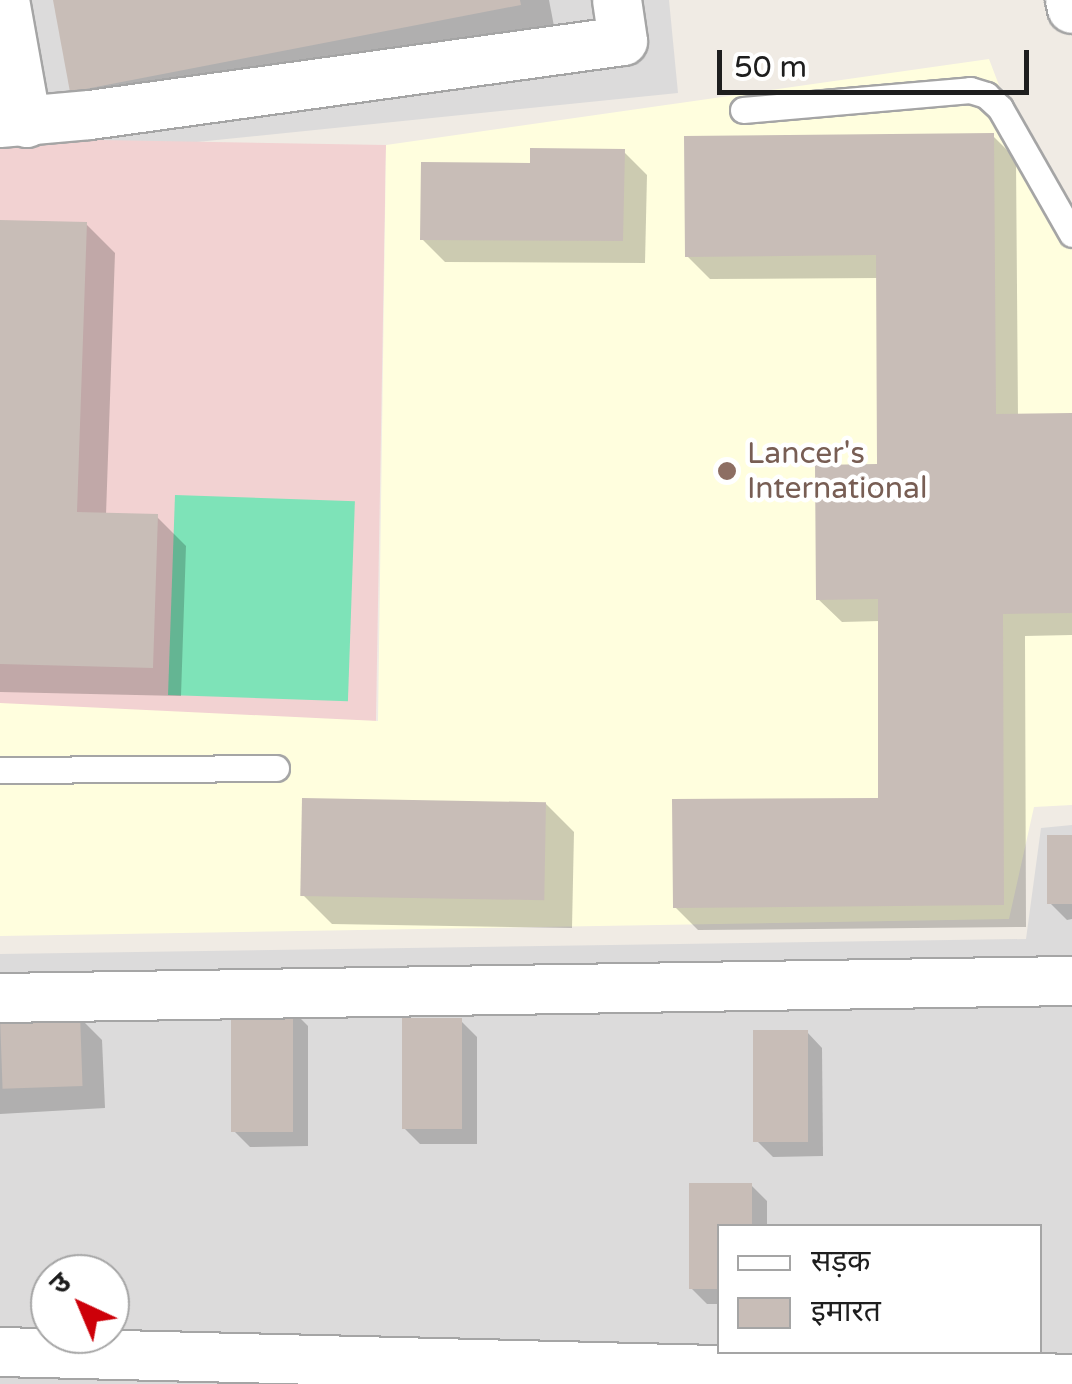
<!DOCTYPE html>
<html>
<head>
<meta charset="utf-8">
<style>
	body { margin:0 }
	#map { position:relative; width:1072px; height:1384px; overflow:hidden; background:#f0ebe4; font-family:"Varela Round","Noto Sans Devanagari",sans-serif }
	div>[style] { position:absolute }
	.residential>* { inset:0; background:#dcdbdb }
	.commercial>* { inset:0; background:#f2d2d2; transform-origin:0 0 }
	.education>* { inset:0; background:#fffede }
	.pitch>* { inset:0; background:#7ee3b8; transform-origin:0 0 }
	.shadow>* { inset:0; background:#0003 }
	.building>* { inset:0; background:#c8bdb7; transform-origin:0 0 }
	.roads { filter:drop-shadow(2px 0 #a5a5a5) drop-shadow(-2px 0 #a5a5a5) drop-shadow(0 2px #a5a5a5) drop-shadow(0 -2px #a5a5a5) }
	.lane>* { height:25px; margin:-12.5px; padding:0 12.5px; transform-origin:12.5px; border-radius:12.5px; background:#fff }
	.street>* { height:48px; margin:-24px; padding:0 24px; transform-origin:24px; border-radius:24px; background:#fff }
	.dots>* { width:28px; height:28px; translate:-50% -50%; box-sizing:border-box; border:5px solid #fff; border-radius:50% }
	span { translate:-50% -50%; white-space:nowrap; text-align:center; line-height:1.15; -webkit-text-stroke:9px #fff; paint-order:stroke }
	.education-label { font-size:30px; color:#785e54 }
	.left { translate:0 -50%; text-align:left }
	.legend { position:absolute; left:717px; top:1224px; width:325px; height:130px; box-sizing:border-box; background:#fff; border:2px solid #a5a5a5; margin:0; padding:12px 18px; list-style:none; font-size:30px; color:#1e1e1e }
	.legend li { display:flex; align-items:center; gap:20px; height:50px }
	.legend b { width:50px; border:2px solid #a5a5a5 }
	.north { position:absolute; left:30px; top:1254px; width:100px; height:100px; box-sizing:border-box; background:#fff; border:2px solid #a5a5a5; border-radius:50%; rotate:316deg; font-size:28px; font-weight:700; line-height:40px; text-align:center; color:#1e1e1e }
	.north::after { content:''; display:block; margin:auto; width:35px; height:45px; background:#cd0009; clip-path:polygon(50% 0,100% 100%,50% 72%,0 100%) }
	.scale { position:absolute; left:717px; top:50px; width:312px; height:45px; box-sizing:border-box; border:5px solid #1e1e1e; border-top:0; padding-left:12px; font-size:30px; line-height:35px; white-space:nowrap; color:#1e1e1e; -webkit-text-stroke:8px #fff; paint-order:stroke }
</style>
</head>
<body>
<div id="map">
	<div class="residential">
		<div style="clip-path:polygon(0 0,669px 0,678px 93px,0 162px)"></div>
		<div style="clip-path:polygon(evenodd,1072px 825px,1072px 1384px,0 1384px,0 954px,1026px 939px,1041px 828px,1072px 825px,720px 1226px,1040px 1226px,1040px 1352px,720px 1352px,720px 1226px,1072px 825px,50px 1274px,110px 1274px,110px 1334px,50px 1334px,50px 1274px)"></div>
	</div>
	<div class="commercial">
		<div style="left:386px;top:145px;width:576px;height:388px;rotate:91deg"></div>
	</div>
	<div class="education">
		<div style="clip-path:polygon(989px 59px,1057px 238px,1072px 236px,1072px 805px,1034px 807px,1009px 919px,0 936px,0 703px,378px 721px,386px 145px)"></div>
	</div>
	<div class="pitch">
		<div style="left:175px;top:495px;width:180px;height:200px;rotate:2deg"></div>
	</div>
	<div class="shadow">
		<div style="clip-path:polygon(56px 0,549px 0,557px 42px,110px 128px,73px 91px)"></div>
		<div style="clip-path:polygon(993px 136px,1016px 159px,1018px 416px,1072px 416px,1072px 635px,1025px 636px,1026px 927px,698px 930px,675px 907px,881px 800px,880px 621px,842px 622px,818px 599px,880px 467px,878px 278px,710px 279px,687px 256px)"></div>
		<div style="clip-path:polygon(624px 152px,647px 175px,645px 263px,445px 262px,422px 239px,533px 166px)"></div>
		<div style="clip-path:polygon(0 222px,86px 224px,115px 253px,106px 515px,157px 517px,186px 546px,181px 696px,0 692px)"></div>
		<div style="clip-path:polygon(545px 803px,574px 832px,572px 928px,332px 924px,303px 895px)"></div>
		<div style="clip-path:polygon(1072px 838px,1072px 919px,1067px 920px,1051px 904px)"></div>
		<div style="clip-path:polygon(292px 1010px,308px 1026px,308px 1146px,250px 1147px,234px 1131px)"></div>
		<div style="clip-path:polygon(79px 1017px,102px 1040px,105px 1108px,0 1114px,0 1021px)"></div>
		<div style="clip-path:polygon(461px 1021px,477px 1037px,477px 1144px,420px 1144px,404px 1128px)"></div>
		<div style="clip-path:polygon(807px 1032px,822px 1048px,823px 1156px,773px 1157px,757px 1141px)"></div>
		<div style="clip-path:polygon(751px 1185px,767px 1201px,767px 1226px,720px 1226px,720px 1304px,707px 1304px,691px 1288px,691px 1186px)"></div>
	</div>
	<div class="building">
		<div style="clip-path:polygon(53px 0,520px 0,521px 5px,70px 92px)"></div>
		<div style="clip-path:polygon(994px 133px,996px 414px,1072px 413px,1072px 613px,1003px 614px,1004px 905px,673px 908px,672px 799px,878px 798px,878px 599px,816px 600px,815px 465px,877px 464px,876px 255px,685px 257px,684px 136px)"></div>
		<div style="clip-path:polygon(530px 148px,625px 149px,623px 241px,420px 240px,421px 162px,530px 163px)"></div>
		<div style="clip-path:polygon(0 220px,87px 222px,77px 512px,158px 514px,153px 668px,0 664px)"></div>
		<div style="left:302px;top:798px;width:244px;height:98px;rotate:1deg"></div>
		<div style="left:1072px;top:835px;width:69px;height:25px;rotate:90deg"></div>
		<div style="left:231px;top:1008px;width:62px;height:124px"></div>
		<div style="left:80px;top:1014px;width:72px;height:80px;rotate:88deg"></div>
		<div style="left:402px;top:1018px;width:60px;height:111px"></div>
		<div style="left:753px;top:1030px;width:55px;height:112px"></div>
		<div style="clip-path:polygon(689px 1183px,752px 1183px,752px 1226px,720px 1226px,720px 1289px,689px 1289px)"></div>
	</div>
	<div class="roads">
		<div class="lane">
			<div style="left:743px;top:110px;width:228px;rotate:-5deg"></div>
			<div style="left:970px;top:90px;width:17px;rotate:17deg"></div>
			<div style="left:986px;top:95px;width:19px;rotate:43deg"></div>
			<div style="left:1000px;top:108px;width:145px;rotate:60.3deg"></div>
			<div style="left:0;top:770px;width:276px;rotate:-0.4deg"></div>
		</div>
		<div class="street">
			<div style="left:5px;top:0;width:125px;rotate:79.9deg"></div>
			<div style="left:1070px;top:0;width:9px;rotate:77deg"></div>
			<div style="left:0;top:123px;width:90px;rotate:-5.1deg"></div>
			<div style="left:90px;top:115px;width:538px;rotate:-7.9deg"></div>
			<div style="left:623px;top:41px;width:41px;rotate:-98.3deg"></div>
			<div style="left:0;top:998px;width:1072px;rotate:-0.91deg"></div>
			<div style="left:0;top:1352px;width:1072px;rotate:1.44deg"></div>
		</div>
	</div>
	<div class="dots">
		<div style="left:727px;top:471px;background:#8d6e63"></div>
	</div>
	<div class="education-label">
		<span class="left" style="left:747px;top:471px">Lancer's<br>International</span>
	</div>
	<ul class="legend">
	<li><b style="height:12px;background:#fff"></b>सड़क</li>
	<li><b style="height:28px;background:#c8bdb7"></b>इमारत</li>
	</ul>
	<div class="north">उ</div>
	<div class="scale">50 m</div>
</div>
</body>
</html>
